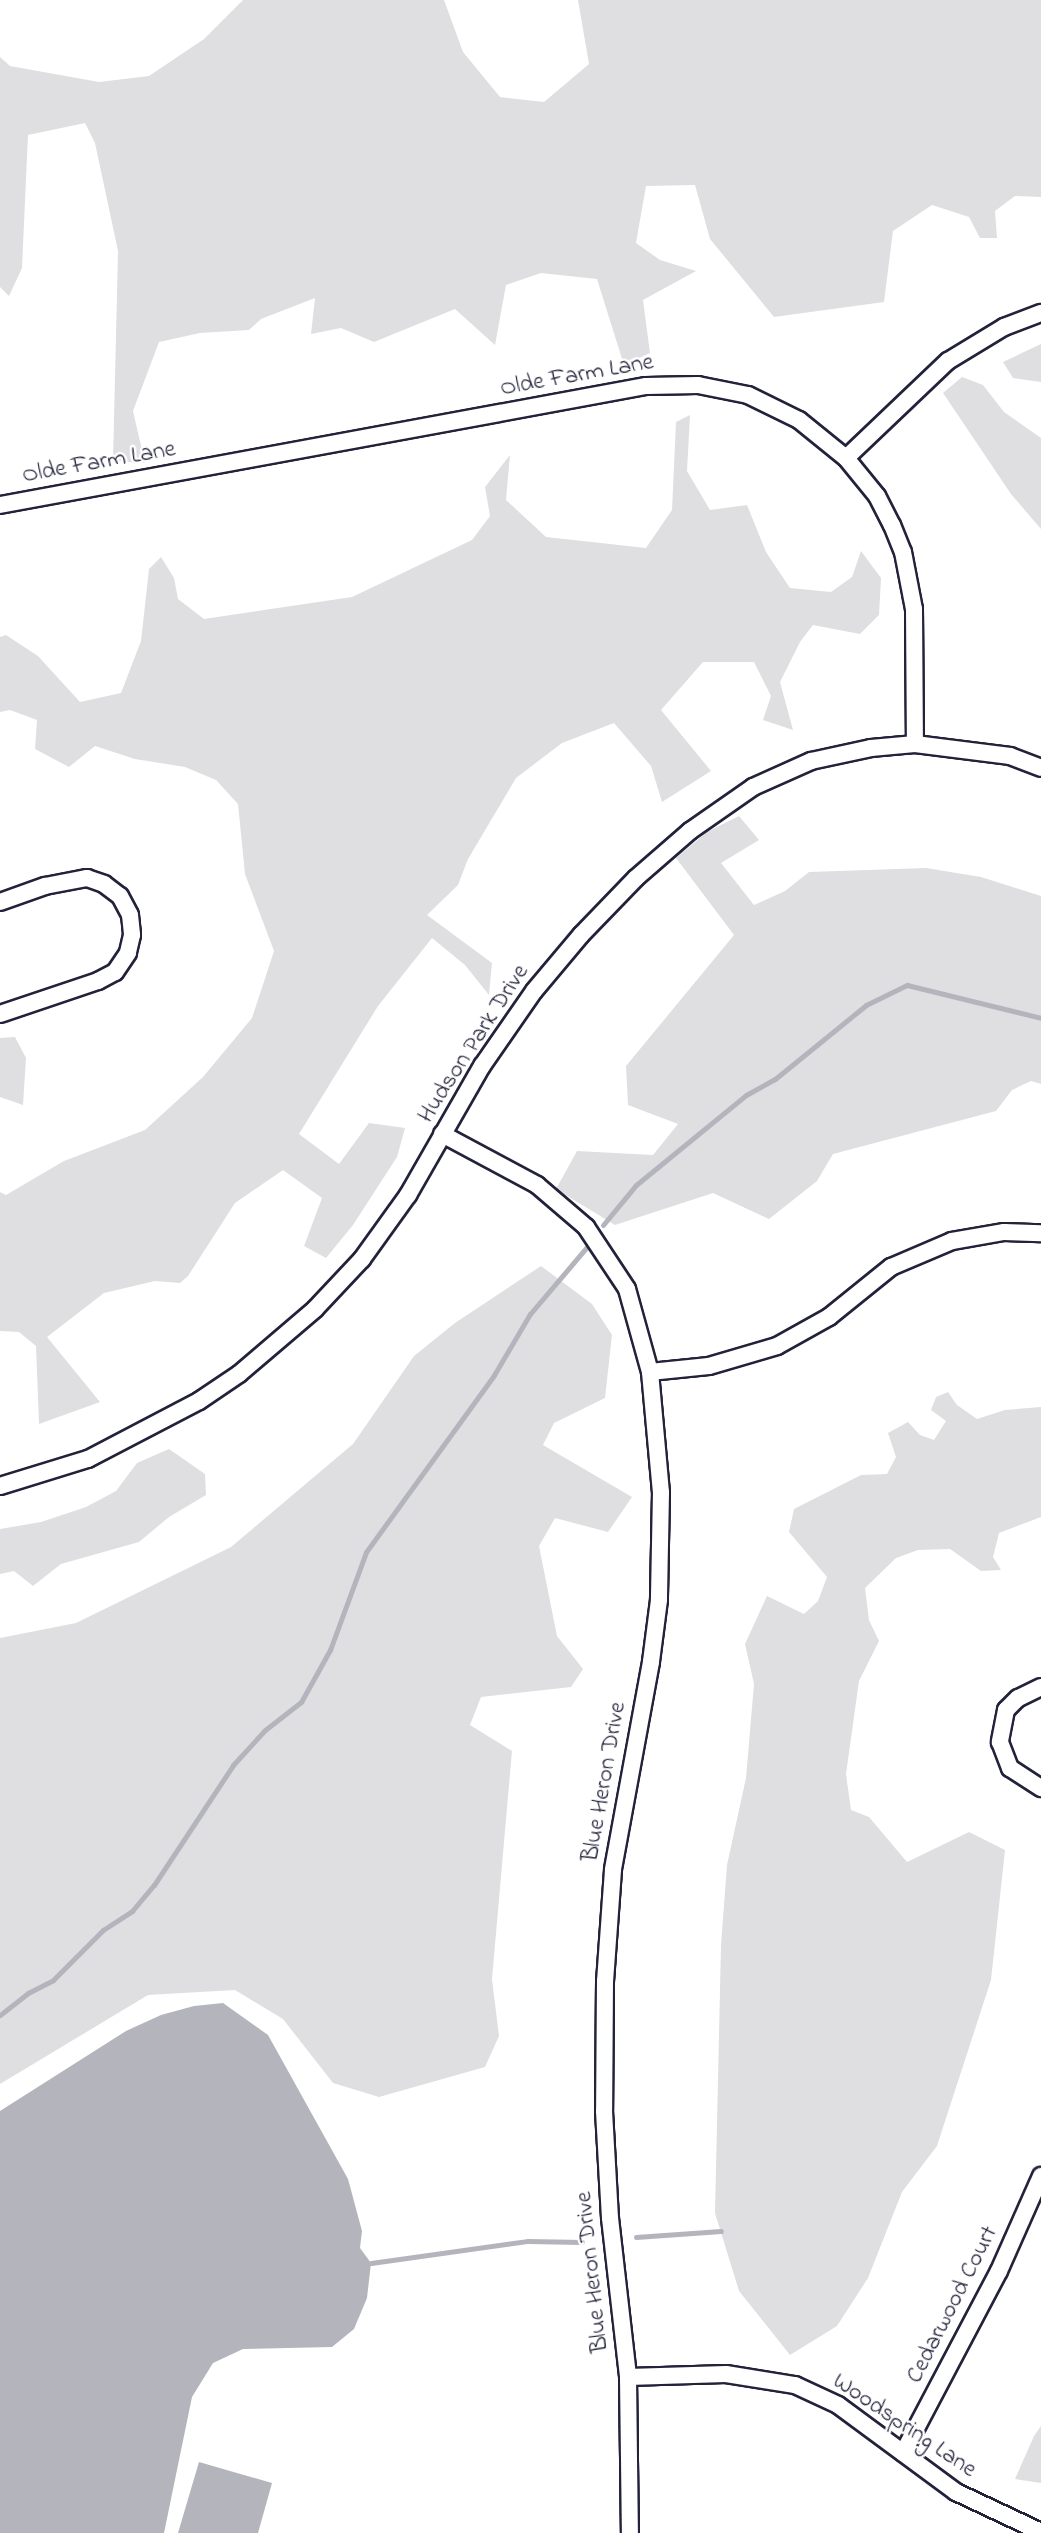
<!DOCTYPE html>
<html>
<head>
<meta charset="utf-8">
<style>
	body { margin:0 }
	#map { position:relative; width:1041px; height:2533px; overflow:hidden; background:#fff; font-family:"Indie Flower",sans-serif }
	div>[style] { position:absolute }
	.green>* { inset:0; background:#dfdfe2 }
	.water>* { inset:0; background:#b4b4bc }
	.stream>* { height:5px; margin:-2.5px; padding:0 2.5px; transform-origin:2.5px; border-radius:2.5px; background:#b4b4bc }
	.roads { filter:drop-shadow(2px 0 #22223b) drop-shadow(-2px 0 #22223b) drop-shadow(0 2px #22223b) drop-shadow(0 -2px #22223b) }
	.minor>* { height:16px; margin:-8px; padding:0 8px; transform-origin:8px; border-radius:8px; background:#fff }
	span { translate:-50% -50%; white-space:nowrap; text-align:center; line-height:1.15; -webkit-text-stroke:5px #fff; paint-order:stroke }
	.street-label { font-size:24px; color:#22223b }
</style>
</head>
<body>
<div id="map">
	<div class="green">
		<div style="clip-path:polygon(243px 0,444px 0,463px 52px,500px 97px,544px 102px,589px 64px,578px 0,1041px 0,1041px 197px,1015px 196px,995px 211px,997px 238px,980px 238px,969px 217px,932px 205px,893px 231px,884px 302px,774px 317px,710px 239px,695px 185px,646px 186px,636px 243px,660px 260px,696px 271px,643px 300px,650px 353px,624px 365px,597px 279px,541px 273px,506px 285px,495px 345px,455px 309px,374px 342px,341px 328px,311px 334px,315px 298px,261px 319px,249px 330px,200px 333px,159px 342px,133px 411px,145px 463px,113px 461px,118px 251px,95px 143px,85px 123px,28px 135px,22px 268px,9px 296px,0 287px,0 57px,10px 66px,99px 82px,149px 76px,204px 39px)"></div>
		<div style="clip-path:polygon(1041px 344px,1041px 382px,1013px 378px,1003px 362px)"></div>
		<div style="clip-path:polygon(962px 377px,983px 385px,1004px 412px,1041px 438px,1041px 529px,1011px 494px,943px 393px)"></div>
		<div style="clip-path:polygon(690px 415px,687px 471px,710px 510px,747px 505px,766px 552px,790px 588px,831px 592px,852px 577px,861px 551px,881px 578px,879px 615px,860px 634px,813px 625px,800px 642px,780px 682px,793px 730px,763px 720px,771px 696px,754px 662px,703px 662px,661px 710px,711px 771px,662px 802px,651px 766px,614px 723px,562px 743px,516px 778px,468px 859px,458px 885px,427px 915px,492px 963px,489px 995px,465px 965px,432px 938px,378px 1006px,299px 1134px,339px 1164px,369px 1123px,405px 1128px,397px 1157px,353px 1225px,326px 1258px,304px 1246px,322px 1198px,283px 1170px,235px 1203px,188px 1276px,180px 1283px,155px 1281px,104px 1293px,47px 1337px,100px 1402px,39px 1424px,36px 1346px,19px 1332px,0 1331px,0 1192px,6px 1195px,64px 1161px,145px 1130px,203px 1077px,252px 1018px,274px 951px,245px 874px,238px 804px,216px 780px,185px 767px,135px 759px,95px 746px,69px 767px,35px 749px,37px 720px,10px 710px,0 712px,0 637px,6px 635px,38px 656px,80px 702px,121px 693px,141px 641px,149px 569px,161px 557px,174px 578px,178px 599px,204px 619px,352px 597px,472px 540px,490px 516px,485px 487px,510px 455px,506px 500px,546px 537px,646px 548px,672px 510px,676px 422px)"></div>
		<div style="clip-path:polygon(739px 816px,759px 840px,721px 863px,754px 905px,785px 891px,809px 872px,926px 868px,981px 877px,1041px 896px,1041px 1084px,1031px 1081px,1012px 1090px,996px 1111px,833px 1154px,817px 1181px,769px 1219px,713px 1193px,615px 1225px,556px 1189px,577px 1151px,653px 1155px,678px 1124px,628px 1105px,626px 1066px,734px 935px,676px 858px,707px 832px)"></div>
		<div style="clip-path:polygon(15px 1037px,26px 1058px,23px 1105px,0 1097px,0 1038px)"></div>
		<div style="clip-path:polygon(541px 1266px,592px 1304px,612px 1335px,605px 1398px,554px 1423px,543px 1445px,632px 1497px,608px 1532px,555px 1518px,539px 1546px,557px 1636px,583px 1669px,571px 1687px,481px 1697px,470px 1725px,512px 1751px,492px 1979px,499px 2036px,485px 2067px,379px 2097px,333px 2083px,283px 2019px,235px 1990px,148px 1995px,0 2084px,0 1638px,76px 1623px,231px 1547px,353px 1444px,414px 1356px,455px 1323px)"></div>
		<div style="clip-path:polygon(948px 1392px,957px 1405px,977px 1419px,1005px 1410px,1041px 1407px,1041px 1517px,999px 1533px,993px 1557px,1001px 1570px,981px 1571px,950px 1549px,918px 1550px,896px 1558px,865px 1588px,869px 1620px,879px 1641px,859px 1681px,846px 1774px,851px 1810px,869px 1817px,907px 1862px,969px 1832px,1005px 1850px,991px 1980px,937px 2146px,902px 2192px,868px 2278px,837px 2326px,790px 2355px,739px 2291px,715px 2213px,721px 1945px,727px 1865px,746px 1778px,754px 1684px,745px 1644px,767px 1596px,804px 1614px,818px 1601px,827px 1577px,789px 1532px,794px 1509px,861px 1475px,887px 1474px,896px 1457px,888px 1433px,908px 1422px,920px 1435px,934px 1440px,946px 1421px,931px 1410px,936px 1397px)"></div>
		<div style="clip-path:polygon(169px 1449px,205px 1474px,206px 1495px,169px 1517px,139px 1542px,61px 1564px,33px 1586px,14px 1571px,0 1574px,0 1529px,41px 1522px,86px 1507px,116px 1491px,137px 1463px)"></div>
		<div style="clip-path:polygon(1041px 2426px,1041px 2483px,1015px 2479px,1034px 2436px)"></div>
	</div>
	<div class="water">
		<div style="clip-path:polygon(223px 2003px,268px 2035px,348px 2179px,362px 2231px,360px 2248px,371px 2263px,367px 2298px,354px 2329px,332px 2347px,243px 2349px,213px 2363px,192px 2397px,164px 2533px,0 2533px,0 2111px,126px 2031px,161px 2015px,194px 2006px)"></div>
		<div style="clip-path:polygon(199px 2462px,272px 2483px,258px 2533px,178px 2533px)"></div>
	</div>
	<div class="stream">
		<div style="left:603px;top:1225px;width:52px;rotate:-50.5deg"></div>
		<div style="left:636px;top:1185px;width:142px;rotate:-39.3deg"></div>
		<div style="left:746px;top:1095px;width:33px;rotate:-29deg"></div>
		<div style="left:775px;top:1079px;width:117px;rotate:-39.1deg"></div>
		<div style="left:866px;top:1005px;width:46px;rotate:-26deg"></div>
		<div style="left:907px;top:985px;width:138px;rotate:13.8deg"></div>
		<div style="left:0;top:2015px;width:36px;rotate:-38deg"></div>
		<div style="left:28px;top:1993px;width:28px;rotate:-27deg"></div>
		<div style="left:53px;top:1980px;width:71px;rotate:-45deg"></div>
		<div style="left:103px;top:1930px;width:35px;rotate:-33deg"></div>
		<div style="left:132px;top:1911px;width:34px;rotate:-50deg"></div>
		<div style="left:154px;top:1885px;width:144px;rotate:-56.6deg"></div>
		<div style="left:233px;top:1765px;width:47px;rotate:-47.6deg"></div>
		<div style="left:265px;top:1730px;width:46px;rotate:-37.9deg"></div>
		<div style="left:301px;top:1702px;width:60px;rotate:-60.9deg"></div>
		<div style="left:330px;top:1650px;width:104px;rotate:-69.8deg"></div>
		<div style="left:366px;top:1552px;width:218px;rotate:-54.1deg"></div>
		<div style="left:494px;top:1375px;width:71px;rotate:-59.5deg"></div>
		<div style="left:530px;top:1314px;width:87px;rotate:-49.7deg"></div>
		<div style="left:636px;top:2237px;width:85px;rotate:-4deg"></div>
		<div style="left:371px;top:2263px;width:159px;rotate:-8deg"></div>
		<div style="left:528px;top:2241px;width:54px;rotate:1.1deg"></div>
	</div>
	<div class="roads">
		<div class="minor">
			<div style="left:846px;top:458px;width:141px;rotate:-43.6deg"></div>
			<div style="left:948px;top:361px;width:66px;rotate:-31.3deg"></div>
			<div style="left:1004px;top:327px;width:40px;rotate:-21deg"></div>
			<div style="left:0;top:505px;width:657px;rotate:-10.44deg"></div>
			<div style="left:646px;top:386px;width:52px;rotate:-1.1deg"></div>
			<div style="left:698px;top:385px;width:51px;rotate:11.3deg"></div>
			<div style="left:748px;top:395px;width:57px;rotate:26.1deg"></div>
			<div style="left:799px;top:420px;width:60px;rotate:39deg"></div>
			<div style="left:846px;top:458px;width:49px;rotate:50.8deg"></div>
			<div style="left:877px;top:496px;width:33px;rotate:63deg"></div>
			<div style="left:892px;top:525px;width:29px;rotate:68deg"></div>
			<div style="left:903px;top:552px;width:58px;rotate:79.1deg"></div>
			<div style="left:914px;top:609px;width:135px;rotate:89.6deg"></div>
			<div style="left:0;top:902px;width:48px;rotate:-19.6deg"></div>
			<div style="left:45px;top:886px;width:43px;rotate:-10.8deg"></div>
			<div style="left:87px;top:878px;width:18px;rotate:19deg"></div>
			<div style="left:104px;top:884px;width:20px;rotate:37deg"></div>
			<div style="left:120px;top:896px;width:21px;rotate:62deg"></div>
			<div style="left:130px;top:915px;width:20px;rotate:84deg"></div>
			<div style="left:132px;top:935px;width:18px;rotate:103deg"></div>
			<div style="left:128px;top:953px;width:23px;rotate:124deg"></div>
			<div style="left:115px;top:972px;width:19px;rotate:152deg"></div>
			<div style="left:98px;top:981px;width:103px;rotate:161.4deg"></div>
			<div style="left:442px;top:1134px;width:108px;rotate:28.2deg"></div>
			<div style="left:537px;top:1185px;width:65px;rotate:40.6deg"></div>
			<div style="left:586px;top:1227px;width:74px;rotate:56.5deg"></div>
			<div style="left:627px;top:1289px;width:86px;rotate:74.5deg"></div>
			<div style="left:650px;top:1372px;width:121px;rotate:84.8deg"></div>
			<div style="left:661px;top:1492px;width:108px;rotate:91.1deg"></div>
			<div style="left:659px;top:1600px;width:63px;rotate:97.4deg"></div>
			<div style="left:651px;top:1662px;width:211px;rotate:100.4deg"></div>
			<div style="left:613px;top:1870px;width:111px;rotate:94.1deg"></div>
			<div style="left:605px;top:1981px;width:130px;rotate:90.4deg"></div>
			<div style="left:604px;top:2111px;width:107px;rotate:86.8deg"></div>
			<div style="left:610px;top:2218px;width:160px;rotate:83.5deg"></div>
			<div style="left:628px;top:2377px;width:156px;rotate:89.3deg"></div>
			<div style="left:650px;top:1372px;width:59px;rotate:-5.8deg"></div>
			<div style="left:709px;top:1366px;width:71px;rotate:-16.4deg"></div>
			<div style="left:777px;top:1346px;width:60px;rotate:-29.1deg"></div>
			<div style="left:829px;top:1317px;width:80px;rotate:-38.9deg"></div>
			<div style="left:891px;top:1267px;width:66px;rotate:-23.1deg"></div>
			<div style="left:952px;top:1241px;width:53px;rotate:-9.8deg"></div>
			<div style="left:1004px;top:1232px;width:37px;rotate:2deg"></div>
			<div style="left:0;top:1486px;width:92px;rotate:-17.1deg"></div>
			<div style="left:88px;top:1459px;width:125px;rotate:-27.6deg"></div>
			<div style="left:199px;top:1401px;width:48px;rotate:-34deg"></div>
			<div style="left:239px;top:1374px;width:100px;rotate:-40.5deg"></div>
			<div style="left:315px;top:1309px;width:69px;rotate:-46.8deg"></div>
			<div style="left:362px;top:1259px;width:79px;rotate:-54.3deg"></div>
			<div style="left:408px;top:1195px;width:149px;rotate:-60.2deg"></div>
			<div style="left:482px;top:1066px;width:91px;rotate:-55.3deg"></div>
			<div style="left:534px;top:991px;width:73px;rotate:-50deg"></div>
			<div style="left:581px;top:935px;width:79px;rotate:-46deg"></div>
			<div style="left:636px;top:878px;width:72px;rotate:-41deg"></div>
			<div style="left:690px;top:831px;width:77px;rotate:-34.9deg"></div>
			<div style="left:753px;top:787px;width:64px;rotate:-24.1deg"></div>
			<div style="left:811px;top:761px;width:61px;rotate:-12.2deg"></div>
			<div style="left:871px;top:748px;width:44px;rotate:-5.2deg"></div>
			<div style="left:915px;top:744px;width:96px;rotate:7.2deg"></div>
			<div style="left:1010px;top:756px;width:33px;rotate:21deg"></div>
			<div style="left:1041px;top:1687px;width:25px;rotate:154deg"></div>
			<div style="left:1018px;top:1698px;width:17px;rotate:135deg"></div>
			<div style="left:1006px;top:1710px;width:33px;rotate:101deg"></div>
			<div style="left:1000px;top:1742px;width:28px;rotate:69deg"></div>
			<div style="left:1010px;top:1768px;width:37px;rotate:33deg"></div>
			<div style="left:628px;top:2377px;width:98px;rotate:-1.8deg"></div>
			<div style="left:726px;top:2374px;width:70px;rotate:9.1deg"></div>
			<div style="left:795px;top:2385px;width:47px;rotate:24.9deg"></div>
			<div style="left:838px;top:2405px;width:147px;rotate:36.4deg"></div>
			<div style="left:956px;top:2492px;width:94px;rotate:25.2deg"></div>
			<div style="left:903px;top:2453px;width:206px;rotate:-62.2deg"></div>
			<div style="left:999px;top:2271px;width:104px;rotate:-66.1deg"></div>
		</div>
	</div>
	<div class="street-label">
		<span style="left:577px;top:376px;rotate:-10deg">Olde Farm Lane</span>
		<span style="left:99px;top:463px;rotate:-10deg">Olde Farm Lane</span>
		<span style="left:474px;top:1044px;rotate:-57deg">Hudson Park Drive</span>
		<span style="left:605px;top:1782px;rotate:-80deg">Blue Heron Drive</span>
		<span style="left:593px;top:2272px;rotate:-96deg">Blue Heron Drive</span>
		<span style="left:953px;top:2305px;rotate:-63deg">Cedarwood Court</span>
		<span style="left:904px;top:2426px;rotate:34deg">Woodspring Lane</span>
	</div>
</div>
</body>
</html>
